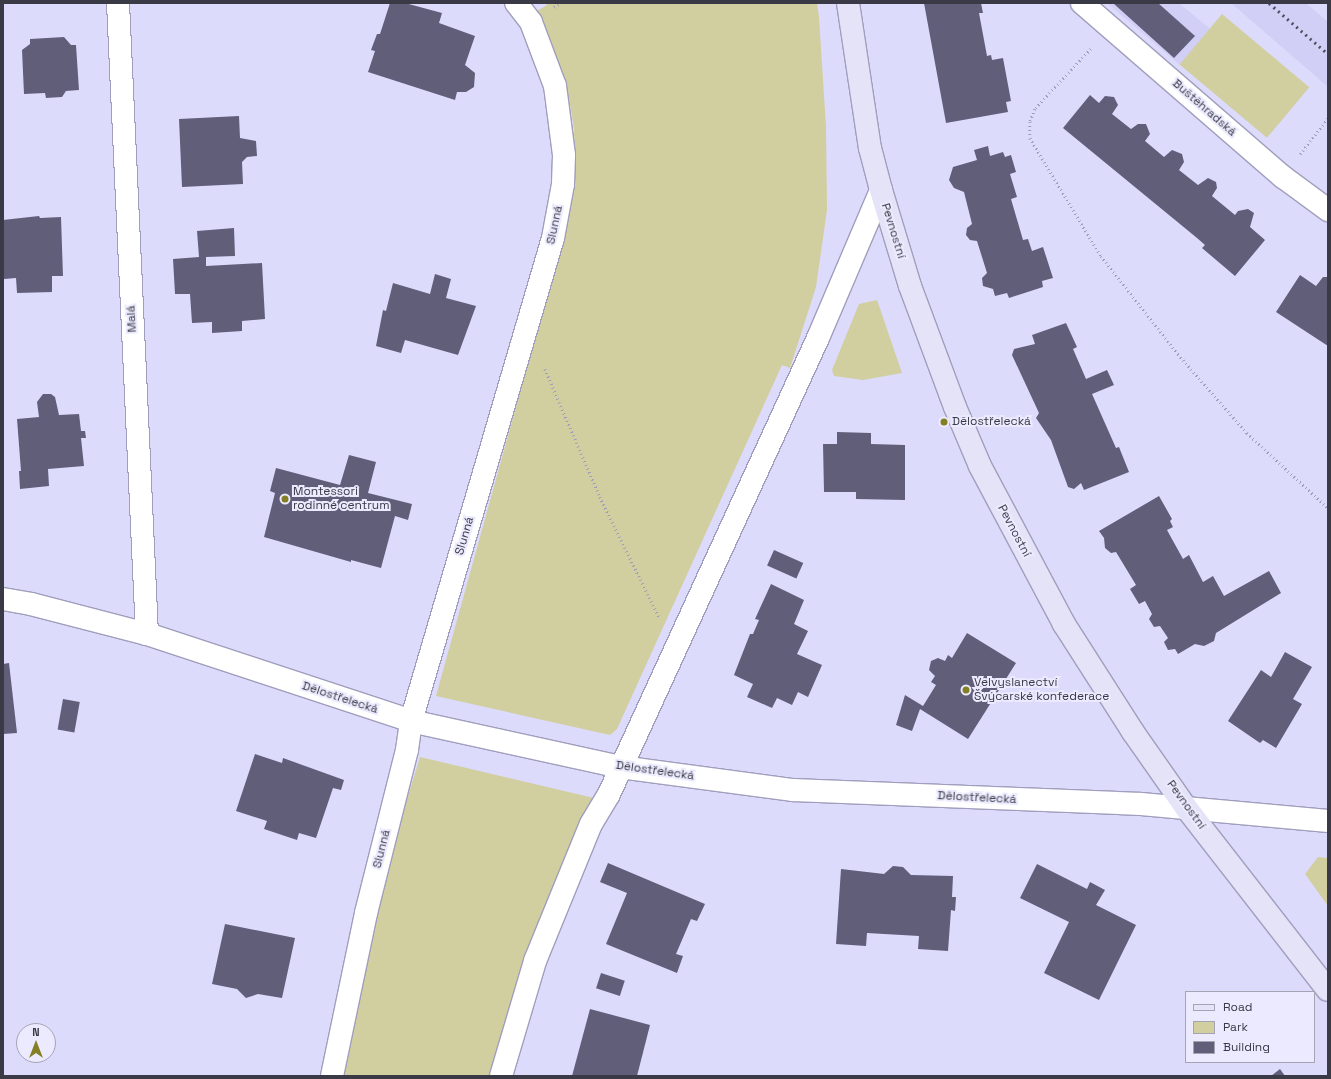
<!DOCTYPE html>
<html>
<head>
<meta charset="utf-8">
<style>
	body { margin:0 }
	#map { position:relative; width:1331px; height:1079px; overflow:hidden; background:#dddbfc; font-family:"Space Grotesk",sans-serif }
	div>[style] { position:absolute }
	.built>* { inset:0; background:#d2cff6 }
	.green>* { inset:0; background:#d1ce9f; transform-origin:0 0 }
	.building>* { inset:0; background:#605e79; transform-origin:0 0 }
	.path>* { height:2.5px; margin-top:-1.25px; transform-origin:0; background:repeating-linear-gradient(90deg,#9f9eb7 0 1px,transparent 0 4px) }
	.roads { filter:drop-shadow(1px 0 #a09ebc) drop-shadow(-1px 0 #a09ebc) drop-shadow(0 1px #a09ebc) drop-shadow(0 -1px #a09ebc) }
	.street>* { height:22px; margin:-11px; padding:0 11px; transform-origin:11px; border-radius:11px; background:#fff }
	.secondary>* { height:22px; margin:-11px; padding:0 11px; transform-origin:11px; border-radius:11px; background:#e5e3f8 }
	.rail>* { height:3px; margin-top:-1.5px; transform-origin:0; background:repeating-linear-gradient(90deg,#4f4f5d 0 2px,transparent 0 6px) }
	.dots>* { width:11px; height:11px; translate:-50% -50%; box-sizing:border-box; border:2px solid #ebeafe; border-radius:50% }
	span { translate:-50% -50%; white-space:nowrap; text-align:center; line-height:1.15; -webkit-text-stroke:4px #ebeafe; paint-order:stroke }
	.street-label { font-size:12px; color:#3a3a46 }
	.poi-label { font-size:12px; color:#3a3a46 }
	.left { translate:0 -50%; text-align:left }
	.frame { position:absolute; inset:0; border:4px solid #3a3a46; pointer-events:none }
	.legend { position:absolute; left:1185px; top:991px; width:130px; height:72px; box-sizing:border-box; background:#ebeafe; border:1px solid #a4a4b4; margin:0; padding:5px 7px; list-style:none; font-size:12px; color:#3a3a46 }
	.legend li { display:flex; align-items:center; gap:8px; height:20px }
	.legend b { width:20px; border:1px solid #a4a4b4 }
	.north { position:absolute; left:16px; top:1023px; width:40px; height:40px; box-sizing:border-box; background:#ebeafe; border:1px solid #a4a4b4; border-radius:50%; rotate:0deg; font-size:11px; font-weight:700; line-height:16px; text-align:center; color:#3a3a46 }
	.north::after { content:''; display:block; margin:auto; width:14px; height:18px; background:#847e24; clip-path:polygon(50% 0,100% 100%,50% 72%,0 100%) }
</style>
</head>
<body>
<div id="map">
	<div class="built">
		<div style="clip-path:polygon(1107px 3px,1179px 3px,1210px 29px,1180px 65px)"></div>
		<div style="clip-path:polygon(1231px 3px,1306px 3px,1328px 22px,1328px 87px)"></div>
	</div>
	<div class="green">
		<div style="clip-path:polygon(545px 3px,817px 3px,819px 17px,826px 127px,827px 210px,816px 287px,790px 368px,782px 365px,617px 729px,610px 735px,436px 696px,571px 208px,575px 182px,574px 128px,566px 81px,537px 11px,547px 5px)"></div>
		<div style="left:1222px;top:14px;width:114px;height:66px;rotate:40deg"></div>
		<div style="clip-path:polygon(877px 300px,902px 373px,863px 380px,834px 376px,832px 370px,859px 304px)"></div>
		<div style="clip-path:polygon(420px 757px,594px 798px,493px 1076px,340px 1076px,358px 986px,403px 812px)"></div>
		<div style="clip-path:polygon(1318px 857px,1328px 858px,1328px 906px,1305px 874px)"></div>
	</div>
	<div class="building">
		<div style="clip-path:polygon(390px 3px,405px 3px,442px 13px,439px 23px,475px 36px,465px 65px,475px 73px,474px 87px,466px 92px,457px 92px,455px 100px,368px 72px,375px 51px,371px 50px,377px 34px,380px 34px)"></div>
		<div style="clip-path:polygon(924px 3px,981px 3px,983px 13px,979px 13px,987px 56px,991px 55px,992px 60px,1003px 58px,1011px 101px,1006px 102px,1008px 112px,946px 123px)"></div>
		<div style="clip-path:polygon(1113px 3px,1158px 3px,1195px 36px,1174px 58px)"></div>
		<div style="clip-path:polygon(64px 37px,71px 45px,76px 45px,79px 90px,66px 91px,62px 97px,46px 98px,45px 93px,24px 94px,22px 50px,30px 44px,30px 39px)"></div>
		<div style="clip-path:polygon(1090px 95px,1099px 103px,1105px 96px,1114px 97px,1118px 105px,1112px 114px,1131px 129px,1138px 124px,1146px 124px,1150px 134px,1145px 141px,1164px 157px,1172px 150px,1182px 154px,1184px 162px,1179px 170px,1198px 185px,1208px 178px,1216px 182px,1217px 188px,1212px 196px,1235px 215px,1238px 211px,1248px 209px,1254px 213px,1250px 227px,1265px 240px,1235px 276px,1202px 248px,1205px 245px,1197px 238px,1063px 128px)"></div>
		<div style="clip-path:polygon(239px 116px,240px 138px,256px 141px,257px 156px,247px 157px,242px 162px,243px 184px,182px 187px,179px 119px)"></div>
		<div style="clip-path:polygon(988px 146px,990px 156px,1003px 152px,1005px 157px,1011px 155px,1016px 172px,1010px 174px,1017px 197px,1011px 199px,1023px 240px,1028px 239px,1032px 251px,1043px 247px,1053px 278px,1042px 281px,1043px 287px,1009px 298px,1007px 293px,995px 296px,993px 289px,983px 286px,982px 278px,987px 273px,977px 241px,970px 240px,966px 235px,967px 228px,972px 224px,964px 192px,954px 188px,949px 180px,953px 167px,977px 160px,974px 150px)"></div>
		<div style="clip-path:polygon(39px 216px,40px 218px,61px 217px,63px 276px,52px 276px,52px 292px,17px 293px,16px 278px,4px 279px,3px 220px)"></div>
		<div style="clip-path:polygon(234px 228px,235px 256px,206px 257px,206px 266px,262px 263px,265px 319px,242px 321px,242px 331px,212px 333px,212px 322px,192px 323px,190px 294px,175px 294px,173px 259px,199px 257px,197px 231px)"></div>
		<div style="clip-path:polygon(435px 274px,451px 279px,446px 298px,476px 306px,458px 355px,405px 340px,401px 353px,376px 346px,383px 310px,386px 311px,393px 283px,430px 294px)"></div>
		<div style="clip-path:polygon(1300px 275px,1316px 286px,1323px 277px,1328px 277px,1328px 346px,1276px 312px)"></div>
		<div style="clip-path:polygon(1066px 323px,1077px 347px,1073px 349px,1086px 379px,1107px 370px,1114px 385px,1092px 394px,1116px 448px,1119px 447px,1129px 472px,1084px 490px,1081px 483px,1074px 489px,1068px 487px,1051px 440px,1036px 418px,1039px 413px,1012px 355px,1014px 349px,1035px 344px,1032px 335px)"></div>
		<div style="clip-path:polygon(43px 394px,51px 394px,55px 397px,59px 415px,79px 414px,81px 431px,85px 431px,86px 438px,81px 438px,84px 466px,48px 469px,49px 486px,20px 489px,19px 471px,21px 471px,17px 419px,39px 417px,37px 402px)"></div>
		<div style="clip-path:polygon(837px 432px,871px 433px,871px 444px,905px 445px,905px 500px,856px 499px,856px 492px,824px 492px,823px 444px,837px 444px)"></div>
		<div style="clip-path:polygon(349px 455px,376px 462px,368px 493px,412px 504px,408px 520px,395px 516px,381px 568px,351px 560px,351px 562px,264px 537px,275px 493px,270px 491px,276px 468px,340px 485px)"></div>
		<div style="clip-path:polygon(1159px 496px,1172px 519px,1170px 521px,1173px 527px,1167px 530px,1183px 559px,1189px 555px,1203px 582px,1213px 576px,1224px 596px,1269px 571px,1281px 593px,1216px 633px,1214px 641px,1204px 646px,1195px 644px,1178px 654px,1175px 649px,1168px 650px,1164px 642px,1168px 638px,1160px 626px,1154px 627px,1149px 619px,1152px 614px,1145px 601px,1139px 604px,1130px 589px,1136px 585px,1116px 552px,1111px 553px,1105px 548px,1104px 538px,1099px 531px)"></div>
		<div style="left:774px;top:550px;width:32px;height:17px;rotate:24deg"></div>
		<div style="clip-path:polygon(771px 584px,804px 600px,794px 624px,808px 631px,797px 654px,822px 665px,808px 697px,798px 692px,792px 705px,777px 698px,772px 708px,747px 697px,753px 684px,734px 675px,750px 634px,753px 634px,759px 620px,755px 619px)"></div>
		<div style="clip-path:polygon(967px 633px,1016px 663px,968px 739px,920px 709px,912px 731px,896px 725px,905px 695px,923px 706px,936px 685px,931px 682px,935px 676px,929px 670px,931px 661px,938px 658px,945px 661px,948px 655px,952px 658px)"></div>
		<div style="clip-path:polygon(1285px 652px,1312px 667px,1293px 699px,1302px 704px,1276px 748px,1263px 740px,1260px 743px,1228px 721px,1261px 670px,1271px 677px)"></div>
		<div style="clip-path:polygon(9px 663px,17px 733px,3px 734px,3px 664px)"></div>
		<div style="left:63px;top:699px;width:17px;height:31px;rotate:10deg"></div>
		<div style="clip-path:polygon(255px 754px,282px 763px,283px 758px,344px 780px,341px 790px,333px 788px,316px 838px,299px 833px,297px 840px,264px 829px,267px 821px,236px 811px)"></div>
		<div style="clip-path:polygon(608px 863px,705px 904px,697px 921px,691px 919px,676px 954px,683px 956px,677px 973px,606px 944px,627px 893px,600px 882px)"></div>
		<div style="clip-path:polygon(1037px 864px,1087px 889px,1090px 882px,1105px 890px,1096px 905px,1136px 925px,1099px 1000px,1044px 973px,1069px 922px,1020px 898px)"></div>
		<div style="clip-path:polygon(893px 866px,903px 867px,911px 875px,953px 876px,952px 897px,956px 897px,955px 911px,951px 910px,948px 951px,918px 949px,919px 936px,867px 933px,866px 946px,836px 944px,841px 869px,884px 874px)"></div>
		<div style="clip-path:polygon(225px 924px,295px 938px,282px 998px,258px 994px,246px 998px,237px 989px,212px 984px)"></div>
		<div style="left:601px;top:973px;width:25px;height:16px;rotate:18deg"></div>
		<div style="clip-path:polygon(590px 1009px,650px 1025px,637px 1076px,572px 1076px)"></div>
		<div style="clip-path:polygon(1280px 1069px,1285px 1076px,1271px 1076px)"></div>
	</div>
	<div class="path">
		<div style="left:554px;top:7px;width:7px;rotate:-34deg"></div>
		<div style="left:1091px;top:49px;width:82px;rotate:133deg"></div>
		<div style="left:1035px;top:109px;width:14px;rotate:111deg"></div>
		<div style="left:1030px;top:122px;width:16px;rotate:90deg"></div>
		<div style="left:1030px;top:138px;width:138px;rotate:59deg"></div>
		<div style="left:1101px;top:256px;width:125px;rotate:51.8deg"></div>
		<div style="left:1178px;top:354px;width:105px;rotate:48.9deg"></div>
		<div style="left:1247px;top:433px;width:110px;rotate:42.8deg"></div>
		<div style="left:1300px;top:154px;width:46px;rotate:-52.1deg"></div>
		<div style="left:545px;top:369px;width:139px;rotate:66.7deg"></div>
		<div style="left:600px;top:497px;width:134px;rotate:63.8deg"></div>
	</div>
	<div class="roads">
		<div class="street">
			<div style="left:118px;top:3px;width:632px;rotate:87.37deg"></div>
			<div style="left:1082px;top:3px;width:266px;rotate:40.9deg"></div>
			<div style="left:1283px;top:177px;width:56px;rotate:36.3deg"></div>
			<div style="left:3px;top:599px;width:28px;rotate:10deg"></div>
			<div style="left:31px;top:604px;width:120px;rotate:14.5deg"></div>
			<div style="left:147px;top:634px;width:278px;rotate:18.2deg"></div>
			<div style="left:411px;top:721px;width:214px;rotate:12.4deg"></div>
			<div style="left:620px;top:767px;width:175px;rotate:7.6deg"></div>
			<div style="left:793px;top:790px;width:348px;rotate:2.3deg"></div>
			<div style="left:1141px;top:804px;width:188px;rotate:5.2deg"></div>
			<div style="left:332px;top:1076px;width:167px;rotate:-78.2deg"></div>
			<div style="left:366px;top:913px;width:168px;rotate:-75.9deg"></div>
			<div style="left:407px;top:750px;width:29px;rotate:-82deg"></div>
			<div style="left:411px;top:721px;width:503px;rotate:-73.62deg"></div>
			<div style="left:553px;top:238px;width:55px;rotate:-79.5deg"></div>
			<div style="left:563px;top:184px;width:29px;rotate:-88deg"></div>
			<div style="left:564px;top:155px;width:70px;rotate:-97.4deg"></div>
			<div style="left:555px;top:86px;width:68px;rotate:-110.6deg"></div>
			<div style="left:531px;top:22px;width:24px;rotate:-128deg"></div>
			<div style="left:501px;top:1076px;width:120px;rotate:-73.5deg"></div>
			<div style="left:535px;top:961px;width:148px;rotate:-67.8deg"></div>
			<div style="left:591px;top:824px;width:35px;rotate:-59deg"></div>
			<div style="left:609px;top:794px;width:502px;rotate:-65.38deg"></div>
			<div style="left:818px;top:338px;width:161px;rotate:-66.9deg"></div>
		</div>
		<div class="secondary">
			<div style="left:848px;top:3px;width:147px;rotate:81.4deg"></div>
			<div style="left:870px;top:148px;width:43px;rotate:75.3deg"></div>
			<div style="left:881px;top:190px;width:100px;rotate:73.2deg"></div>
			<div style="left:910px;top:286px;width:129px;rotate:69.6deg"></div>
			<div style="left:955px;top:407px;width:64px;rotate:67deg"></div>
			<div style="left:980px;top:466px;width:179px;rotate:62deg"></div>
			<div style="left:1064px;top:624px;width:128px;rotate:57.4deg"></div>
			<div style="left:1133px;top:732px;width:94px;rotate:55deg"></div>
			<div style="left:1187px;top:809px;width:229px;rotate:52.1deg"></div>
		</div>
	</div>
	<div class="rail">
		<div style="left:1269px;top:3px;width:78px;rotate:40.8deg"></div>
	</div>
	<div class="dots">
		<div style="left:944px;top:422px;background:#847e24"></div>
		<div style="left:285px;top:499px;background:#847e24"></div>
		<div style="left:966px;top:690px;background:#847e24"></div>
	</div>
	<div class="street-label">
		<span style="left:1204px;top:108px;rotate:41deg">Buštěhradská</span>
		<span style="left:555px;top:225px;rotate:-78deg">Slunná</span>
		<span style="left:893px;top:231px;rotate:73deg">Pevnostní</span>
		<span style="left:132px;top:319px;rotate:-93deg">Malá</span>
		<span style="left:1014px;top:531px;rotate:62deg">Pevnostní</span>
		<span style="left:465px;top:536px;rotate:-74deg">Slunná</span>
		<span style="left:340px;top:698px;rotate:18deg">Dělostřelecká</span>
		<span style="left:655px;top:771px;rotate:8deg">Dělostřelecká</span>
		<span style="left:977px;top:798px;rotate:3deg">Dělostřelecká</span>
		<span style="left:1186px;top:805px;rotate:54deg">Pevnostní</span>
		<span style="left:382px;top:849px;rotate:-76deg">Slunná</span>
	</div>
	<div class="poi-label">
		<span class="left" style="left:952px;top:422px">Dělostřelecká</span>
		<span class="left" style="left:293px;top:499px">Montessori<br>rodinné centrum</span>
		<span class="left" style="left:974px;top:690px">Velvyslanectví<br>Švýcarské konfederace</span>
	</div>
	<div class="frame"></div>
	<ul class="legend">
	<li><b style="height:5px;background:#e5e3f8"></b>Road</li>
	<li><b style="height:11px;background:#d1ce9f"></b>Park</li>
	<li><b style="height:11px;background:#605e79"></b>Building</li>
	</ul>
	<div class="north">N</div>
</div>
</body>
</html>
